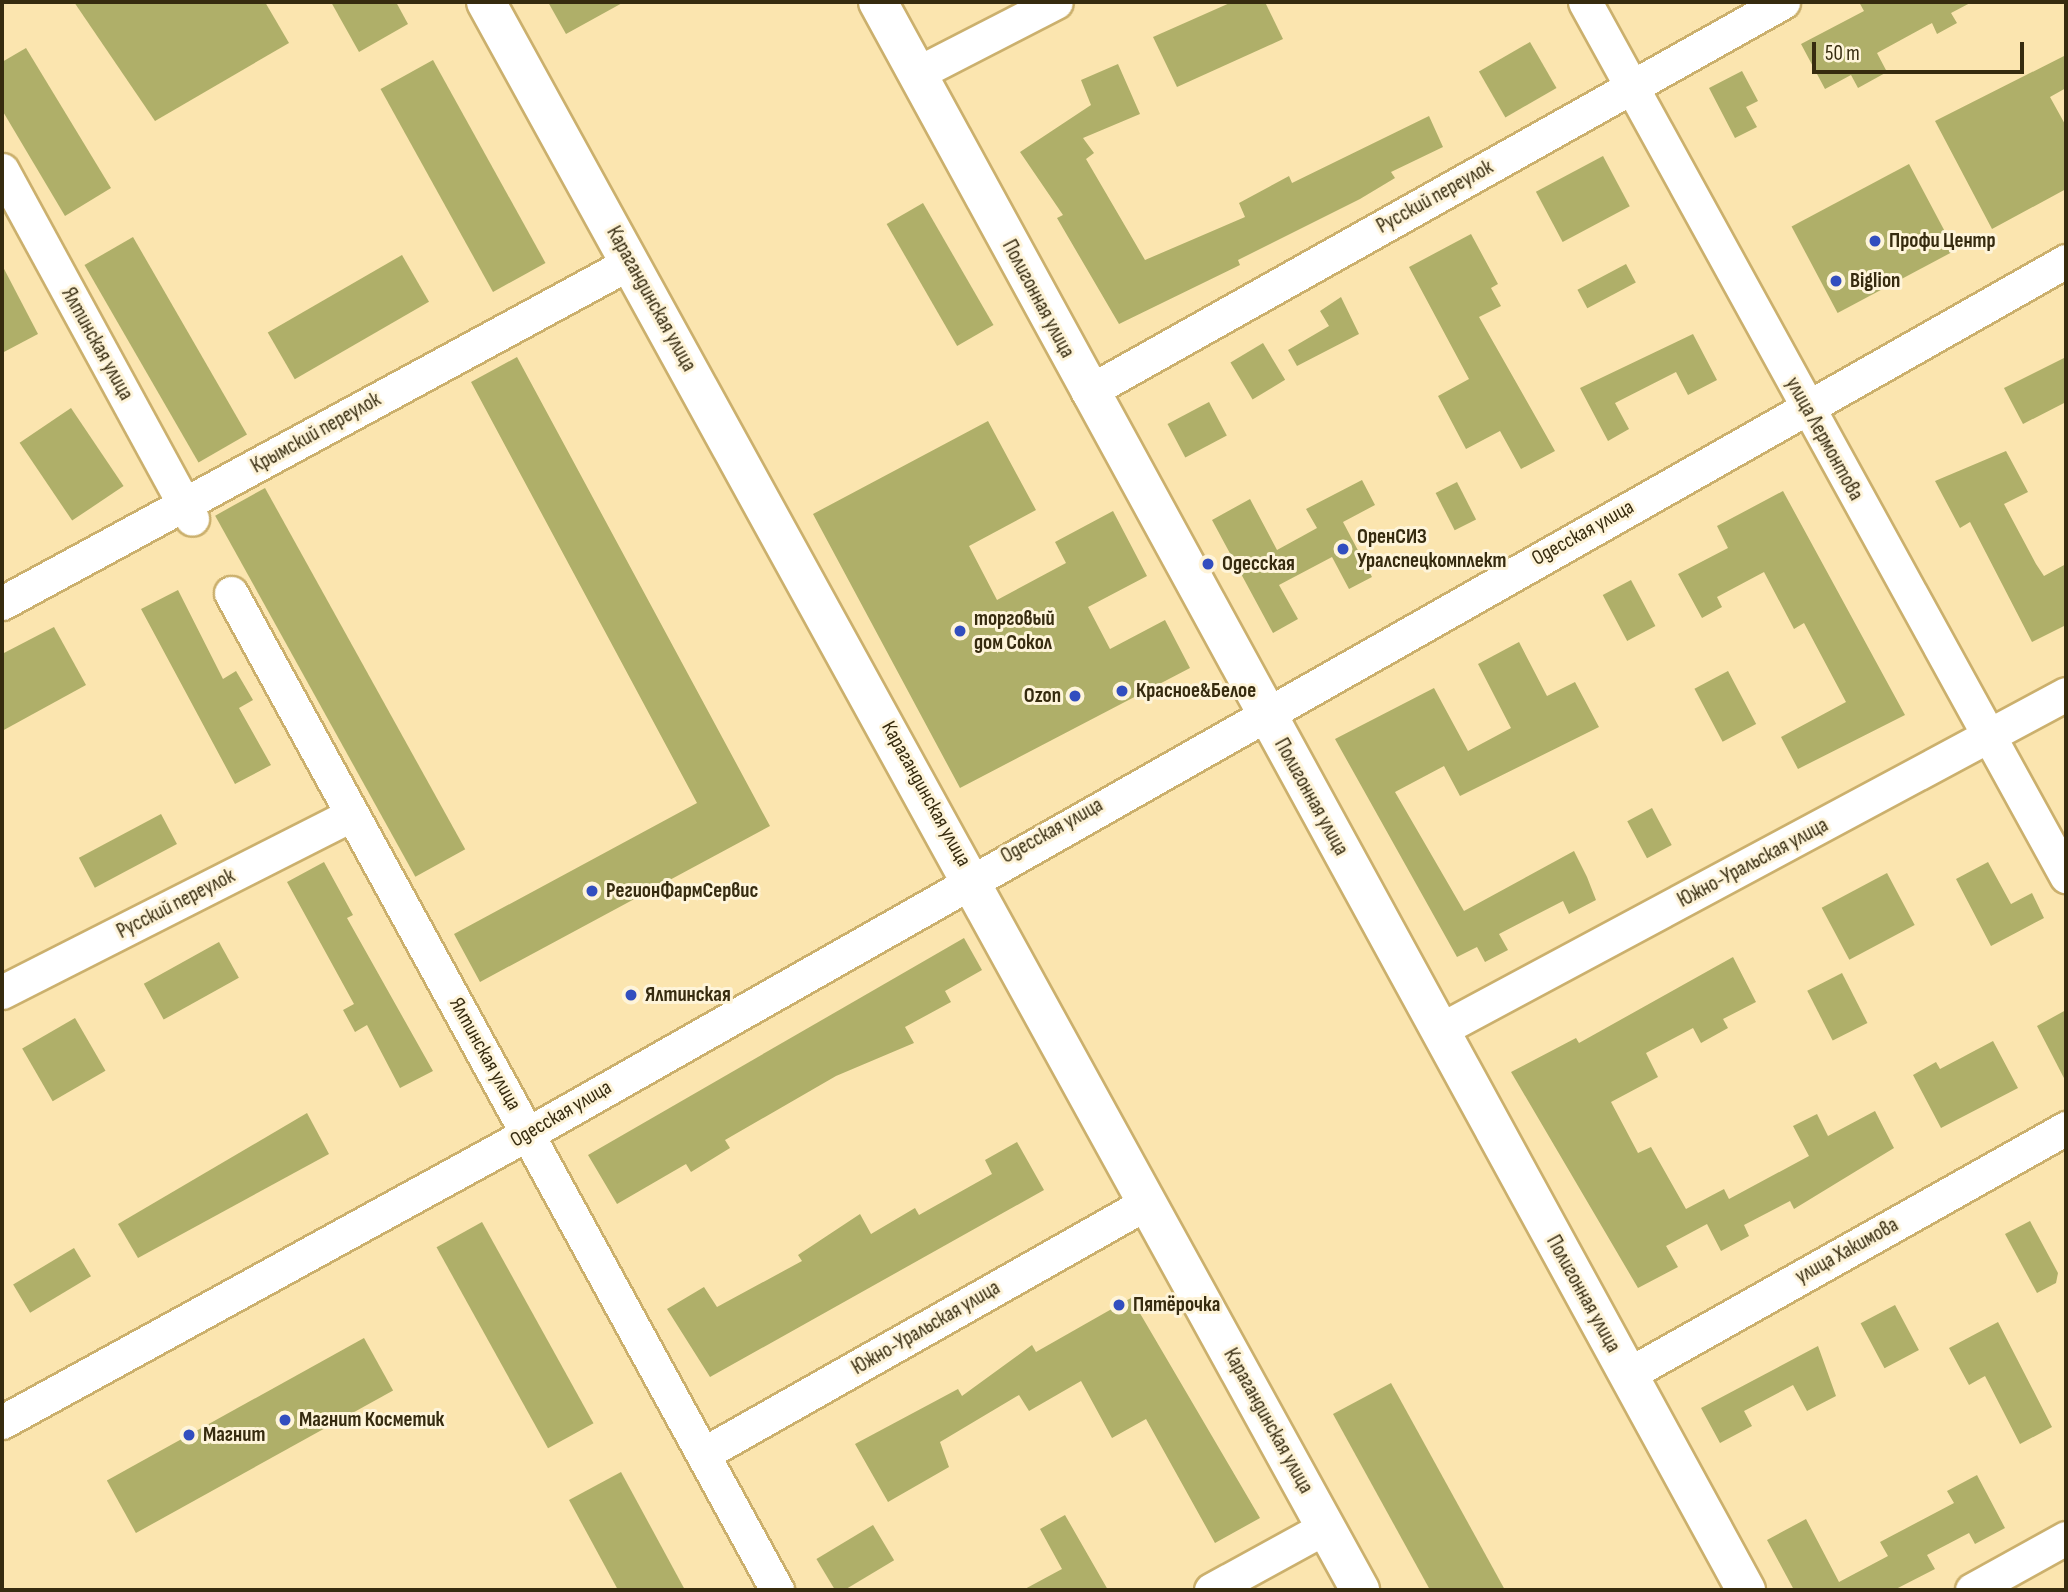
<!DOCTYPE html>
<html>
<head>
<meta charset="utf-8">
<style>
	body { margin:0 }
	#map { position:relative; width:2068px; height:1592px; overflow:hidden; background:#fbe5af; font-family:"Sofia Sans Condensed",sans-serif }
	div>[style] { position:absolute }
	.building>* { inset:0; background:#afaf69; transform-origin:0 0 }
	.roads { filter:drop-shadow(2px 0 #cbb06d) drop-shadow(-2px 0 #cbb06d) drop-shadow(0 2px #cbb06d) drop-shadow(0 -2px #cbb06d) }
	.minor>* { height:33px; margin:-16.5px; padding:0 16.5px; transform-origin:16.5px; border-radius:16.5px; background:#fff }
	.major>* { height:38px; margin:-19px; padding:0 19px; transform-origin:19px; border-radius:19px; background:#fff }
	.dots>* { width:19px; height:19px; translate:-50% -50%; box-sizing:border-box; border:4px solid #fef4d9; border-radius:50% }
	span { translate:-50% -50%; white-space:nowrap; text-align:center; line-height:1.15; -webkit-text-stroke:6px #fef4d9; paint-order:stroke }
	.street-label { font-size:21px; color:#362b0f }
	.poi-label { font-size:21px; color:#362b0f; font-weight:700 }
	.left { translate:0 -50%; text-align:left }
	.right { translate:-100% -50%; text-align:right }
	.frame { position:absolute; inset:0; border:4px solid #362b0f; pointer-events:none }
	.scale { position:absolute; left:1812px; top:42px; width:212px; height:32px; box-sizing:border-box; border:4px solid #362b0f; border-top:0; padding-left:9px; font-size:21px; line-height:24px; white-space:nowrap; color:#362b0f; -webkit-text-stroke:5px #fef4d9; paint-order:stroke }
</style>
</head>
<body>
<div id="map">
	<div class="building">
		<div style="clip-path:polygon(74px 2px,265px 2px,289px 43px,155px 121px)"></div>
		<div style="clip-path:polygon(331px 2px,396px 2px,408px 24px,359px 52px)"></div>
		<div style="clip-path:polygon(548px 2px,624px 2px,566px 34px)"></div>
		<div style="clip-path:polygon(1232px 2px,1265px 2px,1283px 39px,1177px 87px,1153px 37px)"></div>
		<div style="clip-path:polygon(1859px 2px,1972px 2px,1951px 13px,1957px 23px,1937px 34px,1932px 23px,1877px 53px,1887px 72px,1858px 88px,1851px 75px,1825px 89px,1801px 44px,1864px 11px)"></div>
		<div style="left:1530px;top:42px;width:53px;height:59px;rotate:60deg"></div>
		<div style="clip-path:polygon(26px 48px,111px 188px,65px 216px,2px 110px,2px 62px)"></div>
		<div style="clip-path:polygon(2066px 55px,2066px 88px,2050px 97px,2066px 126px,2066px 189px,1992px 229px,1935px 121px)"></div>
		<div style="left:433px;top:60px;width:232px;height:60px;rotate:61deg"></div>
		<div style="clip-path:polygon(1118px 64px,1140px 114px,1083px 138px,1094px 153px,1086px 159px,1145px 260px,1245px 217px,1239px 203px,1289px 176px,1292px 183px,1429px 116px,1443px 147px,1391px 172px,1395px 178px,1360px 199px,1238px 260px,1240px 265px,1119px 324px,1057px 218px,1063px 215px,1020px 152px,1091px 105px,1081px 80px)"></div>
		<div style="clip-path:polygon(1742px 71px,1758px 101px,1746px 107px,1757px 127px,1735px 138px,1709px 88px)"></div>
		<div style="left:1603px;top:156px;width:57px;height:76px;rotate:62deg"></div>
		<div style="left:1909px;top:164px;width:98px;height:133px;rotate:62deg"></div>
		<div style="left:923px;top:203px;width:141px;height:42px;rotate:60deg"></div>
		<div style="clip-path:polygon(1471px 234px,1498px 284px,1491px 288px,1501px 306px,1479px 317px,1555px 451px,1521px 469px,1500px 431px,1466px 449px,1438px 396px,1469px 379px,1409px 267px)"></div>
		<div style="left:133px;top:237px;width:228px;height:56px;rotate:60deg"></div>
		<div style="left:402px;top:255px;width:54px;height:155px;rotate:60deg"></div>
		<div style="left:1626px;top:264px;width:21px;height:55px;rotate:62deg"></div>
		<div style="clip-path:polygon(2px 265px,38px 334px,2px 353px)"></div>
		<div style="clip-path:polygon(1341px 297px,1359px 334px,1297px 366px,1288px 350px,1329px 326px,1320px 311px)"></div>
		<div style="clip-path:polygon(1693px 334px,1717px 380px,1688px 395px,1676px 372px,1615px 403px,1629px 429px,1608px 441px,1580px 388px)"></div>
		<div style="left:1263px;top:343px;width:43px;height:38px;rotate:59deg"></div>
		<div style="clip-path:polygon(517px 357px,770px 826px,480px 982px,454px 934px,697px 803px,471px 382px)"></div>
		<div style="clip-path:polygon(2066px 357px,2066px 402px,2023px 424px,2004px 388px)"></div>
		<div style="left:1209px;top:402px;width:38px;height:47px;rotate:62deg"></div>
		<div style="left:71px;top:408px;width:94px;height:62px;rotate:56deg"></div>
		<div style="clip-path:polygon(988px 421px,1036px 510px,969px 546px,997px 600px,1066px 563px,1055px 542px,1113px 511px,1147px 576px,1088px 607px,1110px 649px,1165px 620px,1190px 668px,960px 788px,813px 514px)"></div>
		<div style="clip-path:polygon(2006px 451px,2028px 492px,2004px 504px,2036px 564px,2044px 576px,2066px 564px,2066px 625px,2032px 642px,1970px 522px,1960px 528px,1935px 481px)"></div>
		<div style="clip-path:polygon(1362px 480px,1375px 505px,1343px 522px,1372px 577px,1349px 589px,1332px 557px,1279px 585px,1298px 619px,1273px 633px,1212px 520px,1250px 499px,1277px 550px,1317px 528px,1306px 509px)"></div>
		<div style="left:1457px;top:482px;width:42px;height:24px;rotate:63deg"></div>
		<div style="left:265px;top:488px;width:413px;height:57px;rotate:61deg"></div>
		<div style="clip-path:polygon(1783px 491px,1905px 715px,1798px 769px,1781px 737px,1846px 702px,1804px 623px,1794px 629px,1764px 572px,1717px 597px,1722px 607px,1702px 618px,1678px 574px,1728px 548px,1717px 526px)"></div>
		<div style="left:1631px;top:580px;width:52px;height:32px;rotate:62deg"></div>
		<div style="clip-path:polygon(178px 590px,223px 679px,236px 671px,253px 700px,239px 708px,271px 765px,235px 784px,141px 609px)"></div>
		<div style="clip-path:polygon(54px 627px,86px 685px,2px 731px,2px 654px)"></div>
		<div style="clip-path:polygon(1519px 642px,1547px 696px,1575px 682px,1599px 727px,1460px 796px,1444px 766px,1395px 792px,1464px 911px,1574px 851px,1587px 877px,1596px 900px,1569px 914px,1563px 901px,1499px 934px,1508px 950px,1485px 962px,1477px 947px,1457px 957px,1335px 739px,1434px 688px,1468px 751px,1511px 728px,1478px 664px)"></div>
		<div style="left:1728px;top:671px;width:60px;height:38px;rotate:62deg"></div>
		<div style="left:1652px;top:808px;width:42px;height:28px;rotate:62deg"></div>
		<div style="left:161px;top:814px;width:34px;height:93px;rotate:62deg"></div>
		<div style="clip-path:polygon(324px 862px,353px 915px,347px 918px,433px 1071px,400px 1088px,367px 1025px,355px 1032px,343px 1010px,354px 1004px,287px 882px)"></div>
		<div style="clip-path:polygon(1988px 862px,2011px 904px,2032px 893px,2044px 918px,1991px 946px,1956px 879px)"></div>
		<div style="left:1887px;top:873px;width:59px;height:74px;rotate:62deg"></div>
		<div style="clip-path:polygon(964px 938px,982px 970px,945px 991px,951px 1002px,905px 1027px,914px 1043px,836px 1076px,725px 1140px,730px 1148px,691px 1172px,686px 1164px,617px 1204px,588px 1155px)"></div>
		<div style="left:219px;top:942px;width:41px;height:86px;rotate:61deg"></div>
		<div style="clip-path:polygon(1733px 957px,1756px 1002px,1723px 1019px,1728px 1028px,1701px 1043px,1693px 1028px,1646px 1053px,1658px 1077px,1611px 1102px,1638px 1153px,1651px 1147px,1686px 1209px,1724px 1189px,1729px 1199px,1809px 1156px,1793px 1126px,1817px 1114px,1828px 1136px,1875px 1111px,1894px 1148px,1794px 1209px,1790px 1201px,1744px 1225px,1749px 1236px,1721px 1251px,1707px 1224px,1666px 1246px,1678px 1267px,1638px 1288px,1511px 1072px,1576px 1038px,1579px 1043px)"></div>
		<div style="left:1842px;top:973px;width:56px;height:39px;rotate:63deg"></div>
		<div style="clip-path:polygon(2066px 1010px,2066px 1082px,2037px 1026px)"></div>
		<div style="left:75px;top:1018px;width:61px;height:61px;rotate:60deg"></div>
		<div style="clip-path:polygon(1993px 1041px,2018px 1088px,1941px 1128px,1913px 1075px,1936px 1062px,1940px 1069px)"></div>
		<div style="clip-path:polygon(307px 1113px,329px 1154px,138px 1258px,118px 1224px)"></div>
		<div style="clip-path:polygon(1017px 1142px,1044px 1190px,710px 1377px,667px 1309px,704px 1287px,717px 1307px,802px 1261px,798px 1255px,860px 1214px,871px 1234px,915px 1208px,919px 1215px,992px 1174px,985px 1160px)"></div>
		<div style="clip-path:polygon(2030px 1221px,2058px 1273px,2056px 1283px,2037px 1293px,2005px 1234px)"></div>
		<div style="left:482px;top:1222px;width:230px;height:52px;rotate:61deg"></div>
		<div style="left:74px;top:1248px;width:33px;height:71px;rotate:59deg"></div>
		<div style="clip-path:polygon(1131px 1298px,1260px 1518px,1215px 1543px,1146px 1419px,1112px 1438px,1081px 1381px,1029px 1411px,1019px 1395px,940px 1442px,949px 1467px,888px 1502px,855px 1444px,958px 1389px,962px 1396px,1032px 1345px,1036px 1352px)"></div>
		<div style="left:1895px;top:1305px;width:51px;height:39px;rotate:62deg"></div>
		<div style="clip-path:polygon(1998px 1322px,2052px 1427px,2020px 1444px,1985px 1376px,1969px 1385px,1949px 1348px)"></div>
		<div style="left:364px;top:1338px;width:60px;height:294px;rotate:61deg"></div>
		<div style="clip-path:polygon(1818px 1346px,1836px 1396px,1807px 1411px,1793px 1385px,1744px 1411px,1752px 1426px,1720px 1443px,1701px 1408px)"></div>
		<div style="clip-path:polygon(1391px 1383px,1505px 1590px,1430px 1590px,1333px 1414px)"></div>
		<div style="clip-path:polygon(621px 1472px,685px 1590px,618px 1590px,569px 1500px)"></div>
		<div style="clip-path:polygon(1977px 1475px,2005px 1528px,1975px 1544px,1969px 1533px,1927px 1555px,1935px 1569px,1894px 1590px,1794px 1590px,1767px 1540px,1806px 1519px,1839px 1582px,1888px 1556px,1880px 1542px,1954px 1503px,1947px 1491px)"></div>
		<div style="clip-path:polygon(1065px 1515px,1108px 1590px,1023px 1590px,1062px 1569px,1040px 1529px)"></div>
		<div style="left:873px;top:1525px;width:41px;height:66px;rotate:59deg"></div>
	</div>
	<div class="roads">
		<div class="minor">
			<div style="left:1585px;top:2px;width:998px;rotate:61.17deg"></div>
			<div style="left:916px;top:74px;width:157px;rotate:-27.2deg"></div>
			<div style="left:2px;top:170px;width:397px;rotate:61.4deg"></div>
			<div style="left:1088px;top:392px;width:797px;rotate:-29.3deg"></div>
			<div style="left:231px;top:593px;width:1137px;rotate:61.29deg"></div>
			<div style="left:2px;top:603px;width:715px;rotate:-28.46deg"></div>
			<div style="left:2px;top:992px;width:391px;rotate:-26.9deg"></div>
			<div style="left:1438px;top:1031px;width:713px;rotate:-28.22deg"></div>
			<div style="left:1627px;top:1375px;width:504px;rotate:-29.36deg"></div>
			<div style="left:2px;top:1422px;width:601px;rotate:-28.74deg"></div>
			<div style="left:529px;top:1133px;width:1767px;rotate:-29.57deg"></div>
			<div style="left:703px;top:1454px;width:511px;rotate:-29.52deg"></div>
			<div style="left:1211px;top:1590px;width:131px;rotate:-28.7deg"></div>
			<div style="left:1972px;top:1590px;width:107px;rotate:-29deg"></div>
		</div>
		<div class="major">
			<div style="left:486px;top:2px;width:1813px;rotate:61.17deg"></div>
			<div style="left:878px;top:2px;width:1810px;rotate:61.34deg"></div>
		</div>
	</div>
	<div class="dots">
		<div style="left:1875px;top:241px;background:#324ebf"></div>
		<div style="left:1836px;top:281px;background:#324ebf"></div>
		<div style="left:1343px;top:549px;background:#324ebf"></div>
		<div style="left:1208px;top:564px;background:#324ebf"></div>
		<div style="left:960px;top:631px;background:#324ebf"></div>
		<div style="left:1122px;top:691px;background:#324ebf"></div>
		<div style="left:1075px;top:696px;background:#324ebf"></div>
		<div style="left:592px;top:891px;background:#324ebf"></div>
		<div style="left:631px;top:995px;background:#324ebf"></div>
		<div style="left:1119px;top:1305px;background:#324ebf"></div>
		<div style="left:285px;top:1420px;background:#324ebf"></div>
		<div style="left:189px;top:1435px;background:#324ebf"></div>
	</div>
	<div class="street-label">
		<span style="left:1435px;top:197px;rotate:-29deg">Русский переулок</span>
		<span style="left:651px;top:299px;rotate:61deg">Карагандинская улица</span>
		<span style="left:1038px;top:299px;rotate:62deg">Полигонная улица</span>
		<span style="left:97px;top:344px;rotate:61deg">Ялтинская улица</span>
		<span style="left:316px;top:433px;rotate:-29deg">Крымский переулок</span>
		<span style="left:1824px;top:439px;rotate:61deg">улица Лермонтова</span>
		<span style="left:1583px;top:533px;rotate:-29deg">Одесская улица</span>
		<span style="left:926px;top:794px;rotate:61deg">Карагандинская улица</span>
		<span style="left:1311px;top:797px;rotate:61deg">Полигонная улица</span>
		<span style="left:1052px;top:831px;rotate:-29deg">Одесская улица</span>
		<span style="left:1753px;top:863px;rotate:-28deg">Южно-Уральская улица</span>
		<span style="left:176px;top:904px;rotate:-27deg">Русский переулок</span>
		<span style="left:485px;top:1054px;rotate:61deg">Ялтинская улица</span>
		<span style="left:561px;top:1114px;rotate:-30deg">Одесская улица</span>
		<span style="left:1847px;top:1251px;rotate:-29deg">улица Хакимова</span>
		<span style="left:1583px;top:1294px;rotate:61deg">Полигонная улица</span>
		<span style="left:926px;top:1328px;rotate:-30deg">Южно-Уральская улица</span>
		<span style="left:1268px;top:1421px;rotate:61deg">Карагандинская улица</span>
	</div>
	<div class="poi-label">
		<span class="left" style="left:1889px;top:241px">Профи Центр</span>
		<span class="left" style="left:1850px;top:281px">Biglion</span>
		<span class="left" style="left:1357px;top:549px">ОренСИЗ<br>Уралспецкомплект</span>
		<span class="left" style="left:1222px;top:564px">Одесская</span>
		<span class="left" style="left:974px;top:631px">торговый<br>дом Сокол</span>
		<span class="left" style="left:1136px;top:691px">Красное&amp;Белое</span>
		<span class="right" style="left:1061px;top:696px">Ozon</span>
		<span class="left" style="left:606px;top:891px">РегионФармСервис</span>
		<span class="left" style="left:645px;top:995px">Ялтинская</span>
		<span class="left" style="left:1133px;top:1305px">Пятёрочка</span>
		<span class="left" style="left:299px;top:1420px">Магнит Косметик</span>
		<span class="left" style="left:203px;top:1435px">Магнит</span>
	</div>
	<div class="frame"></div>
	<div class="scale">50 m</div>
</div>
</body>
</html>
